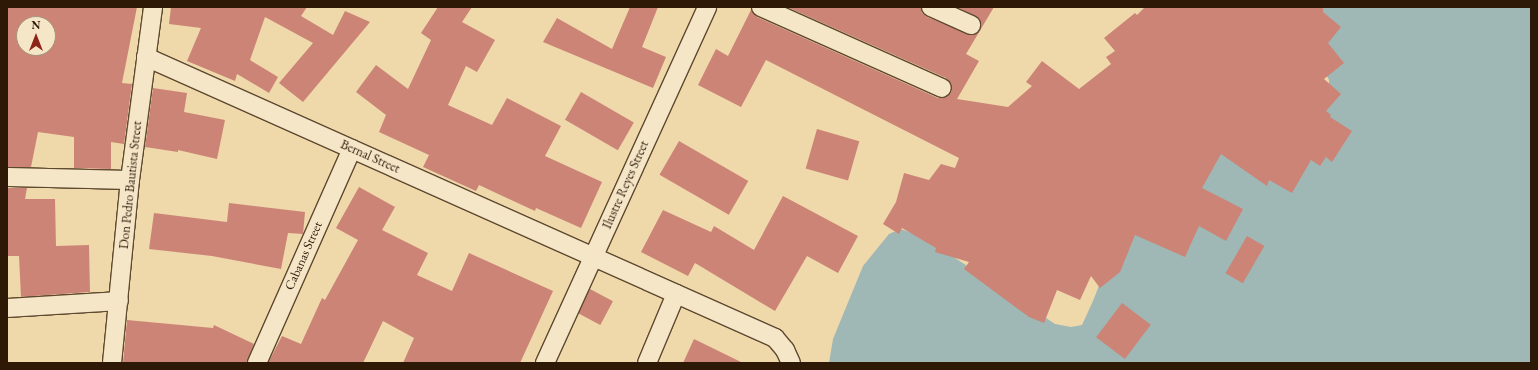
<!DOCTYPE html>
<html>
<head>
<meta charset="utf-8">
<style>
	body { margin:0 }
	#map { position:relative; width:1538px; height:370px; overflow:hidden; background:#efd8aa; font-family:"EB Garamond",serif }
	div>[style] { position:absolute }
	.water>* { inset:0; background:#9fb7b5 }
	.building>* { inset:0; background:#cc8476; transform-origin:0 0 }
	.roads { filter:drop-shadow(1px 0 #5e492f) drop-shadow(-1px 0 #5e492f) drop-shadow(0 1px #5e492f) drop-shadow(0 -1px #5e492f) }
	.street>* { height:18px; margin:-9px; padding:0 9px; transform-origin:9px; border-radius:9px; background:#f5e6c8 }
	span { translate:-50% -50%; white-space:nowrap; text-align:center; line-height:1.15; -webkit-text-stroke:3px #f5e6c8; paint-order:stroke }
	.street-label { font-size:13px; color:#2d1906 }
	.frame { position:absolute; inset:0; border:8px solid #2d1906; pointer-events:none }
	.north { position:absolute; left:16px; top:16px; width:40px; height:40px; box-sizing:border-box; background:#f5e6c8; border:1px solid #a5947a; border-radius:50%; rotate:0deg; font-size:11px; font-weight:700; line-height:16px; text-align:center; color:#2d1906 }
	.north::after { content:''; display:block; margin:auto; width:14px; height:18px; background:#8f2418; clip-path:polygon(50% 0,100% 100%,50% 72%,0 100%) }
</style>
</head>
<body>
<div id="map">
	<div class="water">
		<div style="clip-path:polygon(1280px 7px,1531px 7px,1531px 363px,829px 363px,833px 339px,863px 266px,889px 234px,901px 229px,919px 236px,943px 250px,1055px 324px,1071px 327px,1082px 325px,1093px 301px,1104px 273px,1181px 164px,1329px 96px,1329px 80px,1320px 63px)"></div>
	</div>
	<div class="building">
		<div style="clip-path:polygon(evenodd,7px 7px,137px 7px,122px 83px,132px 84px,124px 144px,111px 142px,111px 169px,74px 168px,74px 137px,38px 132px,31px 167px,7px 167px,7px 7px,24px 24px,48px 24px,48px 48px,24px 48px,24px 24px)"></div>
		<div style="clip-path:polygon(171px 7px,307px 7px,301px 16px,333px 35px,345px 11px,370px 22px,303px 102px,279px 83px,313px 43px,265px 17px,250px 60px,278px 77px,269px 93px,237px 74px,235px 81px,187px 61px,201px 28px,169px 24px)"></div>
		<div style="clip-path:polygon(438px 7px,472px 7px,462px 22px,495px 40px,477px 72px,466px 66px,448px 105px,492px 125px,507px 98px,561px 126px,545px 156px,602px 182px,581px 228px,536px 208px,535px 211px,479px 185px,476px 191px,423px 167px,429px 155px,379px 132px,386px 115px,356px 92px,376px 65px,408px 89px,431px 40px,421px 33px)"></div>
		<div style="clip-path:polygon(630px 7px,658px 7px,642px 47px,666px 57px,653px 88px,543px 42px,557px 18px,612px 49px)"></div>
		<div style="clip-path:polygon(787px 7px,921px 7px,922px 13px,927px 17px,972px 35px,980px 30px,980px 19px,957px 7px,994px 7px,966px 54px,979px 61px,957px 99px,1008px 107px,1032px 86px,1026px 82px,1042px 61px,1079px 89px,1111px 64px,1106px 57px,1115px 51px,1104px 38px,1135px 13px,1137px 15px,1145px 7px,1323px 7px,1323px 12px,1341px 27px,1328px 43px,1344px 63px,1324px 79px,1341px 94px,1326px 111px,1331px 115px,1330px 117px,1352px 131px,1332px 162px,1326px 157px,1320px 166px,1311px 160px,1292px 193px,1269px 180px,1267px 186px,1221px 154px,1202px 188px,1243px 209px,1226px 241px,1199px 226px,1185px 257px,1135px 235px,1120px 272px,1100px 288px,1091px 276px,1080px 300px,1057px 290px,1044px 323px,1029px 317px,964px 269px,969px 262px,935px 252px,936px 248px,902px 228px,899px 234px,883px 224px,896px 202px,904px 173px,929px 180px,941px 164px,955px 168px,959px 158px,766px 60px,741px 107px,698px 85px,716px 49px,728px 56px,751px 10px,757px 17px,938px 98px,943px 98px,951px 93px,952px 87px,946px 78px)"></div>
		<div style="clip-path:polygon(153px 88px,187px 93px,184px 112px,225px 120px,217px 159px,178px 150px,178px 152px,145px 147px)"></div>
		<div style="left:581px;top:92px;width:61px;height:32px;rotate:30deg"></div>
		<div style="left:817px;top:129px;width:44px;height:41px;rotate:16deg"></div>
		<div style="left:679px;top:141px;width:80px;height:39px;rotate:30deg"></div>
		<div style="clip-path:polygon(359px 187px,395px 207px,382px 230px,428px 253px,417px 275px,452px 291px,469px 253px,553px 291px,520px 363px,403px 363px,414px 338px,383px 321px,363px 363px,268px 363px,282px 336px,301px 344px,322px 298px,325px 300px,358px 240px,336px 228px)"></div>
		<div style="clip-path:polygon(7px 188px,27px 188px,25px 199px,55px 199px,56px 246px,89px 245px,90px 292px,21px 297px,19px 256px,7px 256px)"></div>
		<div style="clip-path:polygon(783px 196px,858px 236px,838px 273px,807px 256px,775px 311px,695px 263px,688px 276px,641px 252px,663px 210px,711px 232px,714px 226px,754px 250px)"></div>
		<div style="clip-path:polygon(229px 203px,305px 212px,303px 234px,288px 233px,281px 269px,212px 256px,149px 249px,154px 213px,227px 222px)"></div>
		<div style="left:1247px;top:236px;width:20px;height:43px;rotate:30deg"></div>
		<div style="left:590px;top:289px;width:26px;height:27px;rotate:28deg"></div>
		<div style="left:1122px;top:303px;width:36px;height:43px;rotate:37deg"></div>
		<div style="clip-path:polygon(127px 320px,213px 328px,214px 325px,254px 344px,247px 363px,123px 363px)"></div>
		<div style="clip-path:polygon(694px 339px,743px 363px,683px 363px)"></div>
	</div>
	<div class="roads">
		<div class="street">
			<div style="left:761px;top:7px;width:198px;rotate:24.1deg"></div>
			<div style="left:931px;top:7px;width:44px;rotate:24.2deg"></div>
			<div style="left:146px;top:57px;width:689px;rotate:24.07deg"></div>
			<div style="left:775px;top:338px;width:16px;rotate:50deg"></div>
			<div style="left:785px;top:350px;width:14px;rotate:65deg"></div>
			<div style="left:7px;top:177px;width:123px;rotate:1.4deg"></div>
			<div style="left:7px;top:308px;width:112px;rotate:-3.6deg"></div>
			<div style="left:112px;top:363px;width:184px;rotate:-84.4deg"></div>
			<div style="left:130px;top:180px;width:175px;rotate:-82.4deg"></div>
			<div style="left:257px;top:363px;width:234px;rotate:-66.1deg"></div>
			<div style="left:545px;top:363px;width:391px;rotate:-65.5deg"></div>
			<div style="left:647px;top:363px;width:75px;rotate:-67.2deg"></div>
		</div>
	</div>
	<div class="street-label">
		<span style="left:370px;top:157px;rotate:24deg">Bernal Street</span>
		<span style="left:131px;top:185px;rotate:-84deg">Don Pedro Bautista Street</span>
		<span style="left:626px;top:185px;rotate:-66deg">Ilustre Reyes Street</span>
		<span style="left:304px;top:256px;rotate:-66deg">Cabanas Street</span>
	</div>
	<div class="frame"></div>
	<div class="north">N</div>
</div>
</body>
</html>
